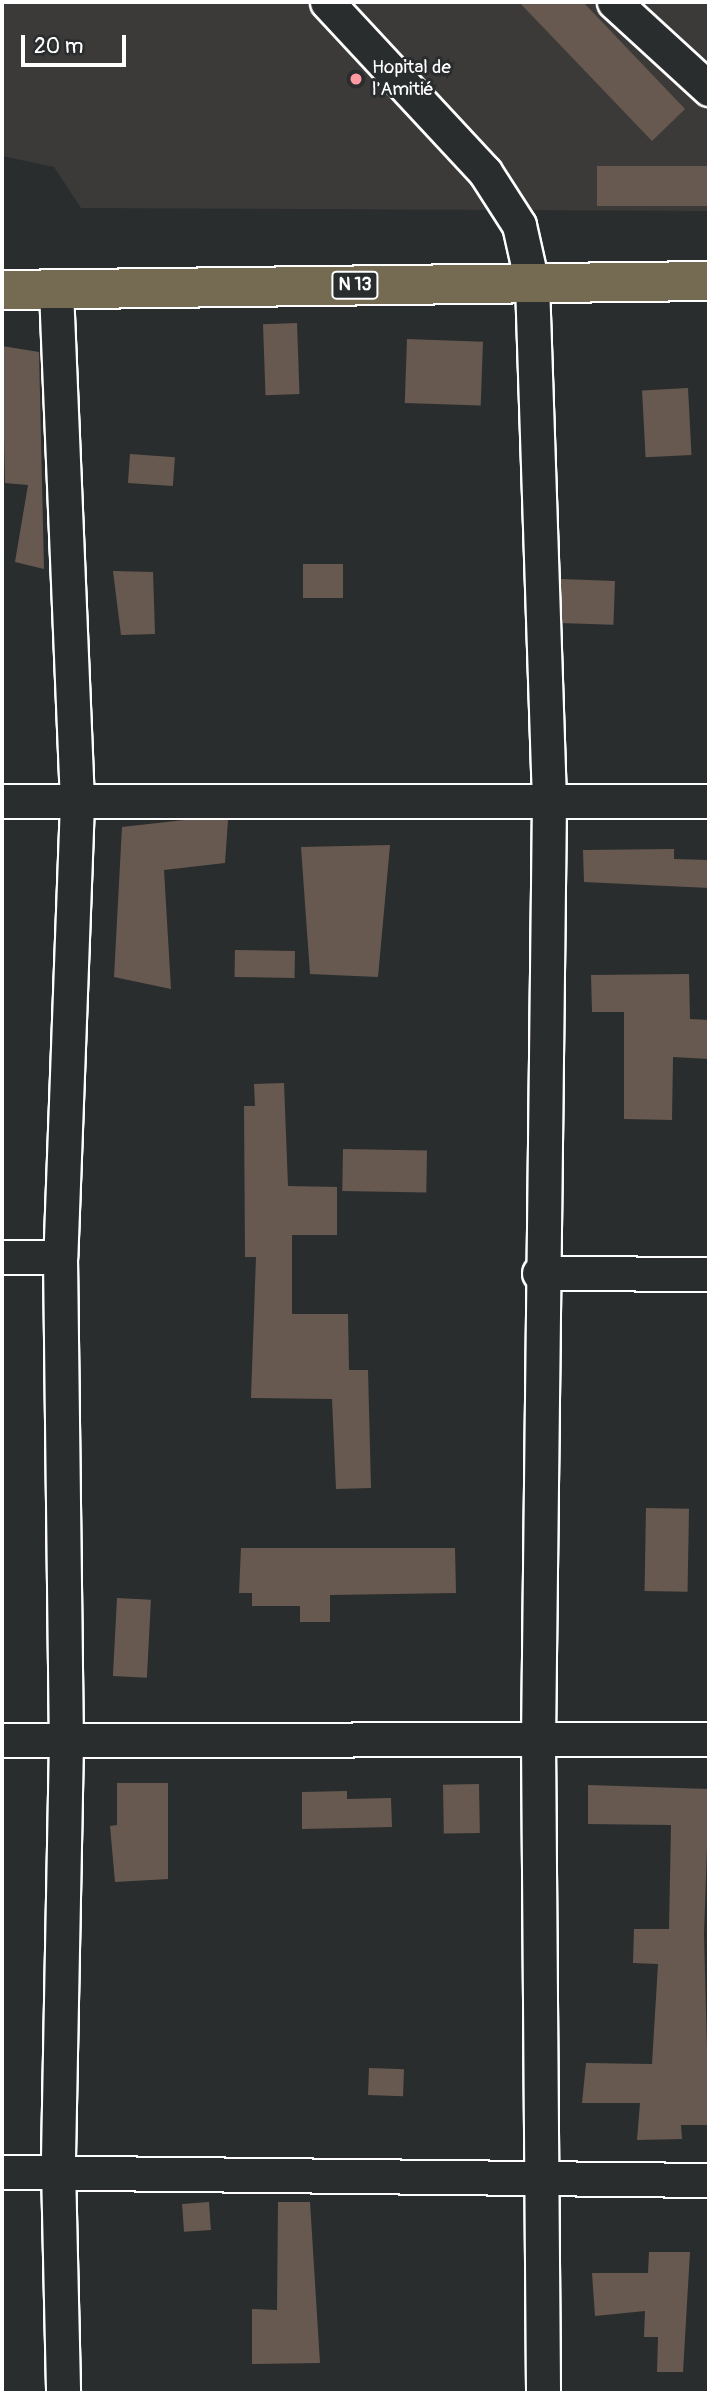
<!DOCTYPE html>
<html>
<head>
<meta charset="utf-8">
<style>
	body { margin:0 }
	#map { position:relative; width:711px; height:2395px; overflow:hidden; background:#2a2d2e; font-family:Pangolin,sans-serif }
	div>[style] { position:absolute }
	.built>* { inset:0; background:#3c3a38 }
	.building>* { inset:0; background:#67594f; transform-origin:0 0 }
	.roads { filter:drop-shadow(2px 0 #fff) drop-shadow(-2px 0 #fff) drop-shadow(0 2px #fff) drop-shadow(0 -2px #fff) }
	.minor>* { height:33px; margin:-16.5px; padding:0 16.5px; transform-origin:16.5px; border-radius:16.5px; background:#2a2d2e }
	.major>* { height:38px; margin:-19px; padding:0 19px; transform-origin:19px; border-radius:19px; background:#746b52 }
	.dots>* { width:19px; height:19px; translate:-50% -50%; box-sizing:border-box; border:4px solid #2a2d2e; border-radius:50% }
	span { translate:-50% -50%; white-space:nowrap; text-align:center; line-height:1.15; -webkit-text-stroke:6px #2a2d2e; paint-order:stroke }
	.shield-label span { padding:2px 5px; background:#2a2d2e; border:2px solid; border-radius:5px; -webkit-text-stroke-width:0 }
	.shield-label { font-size:18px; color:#fff; font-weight:700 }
	.poi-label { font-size:19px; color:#fff }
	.left { translate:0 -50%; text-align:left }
	.frame { position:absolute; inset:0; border:4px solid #fff; pointer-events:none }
	.scale { position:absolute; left:21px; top:35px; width:105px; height:32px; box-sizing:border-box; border:4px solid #fff; border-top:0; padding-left:9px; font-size:21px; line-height:24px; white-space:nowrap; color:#fff; -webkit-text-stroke:5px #2a2d2e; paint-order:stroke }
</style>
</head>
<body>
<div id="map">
	<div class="built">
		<div style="clip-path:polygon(2px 2px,709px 2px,709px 211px,81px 208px,54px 167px,2px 156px)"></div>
	</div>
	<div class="building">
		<div style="clip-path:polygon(519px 2px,583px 2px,685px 109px,652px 141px)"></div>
		<div style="left:597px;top:166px;width:112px;height:40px"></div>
		<div style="left:297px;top:323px;width:71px;height:34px;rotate:88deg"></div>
		<div style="left:407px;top:339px;width:76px;height:64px;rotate:2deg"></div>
		<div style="clip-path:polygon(2px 346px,39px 352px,44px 569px,15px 562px,28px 485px,5px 483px)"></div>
		<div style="left:688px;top:388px;width:67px;height:46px;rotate:87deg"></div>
		<div style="left:130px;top:454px;width:45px;height:29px;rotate:4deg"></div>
		<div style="left:303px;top:564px;width:40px;height:34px"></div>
		<div style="clip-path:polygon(113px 571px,153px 572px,155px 634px,121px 635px)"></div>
		<div style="left:561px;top:579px;width:54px;height:44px;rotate:2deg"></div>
		<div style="clip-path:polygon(184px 820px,228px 820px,225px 863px,164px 870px,171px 989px,114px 977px,122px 827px)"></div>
		<div style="clip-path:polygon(390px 845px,378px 977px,310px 974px,301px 847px)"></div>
		<div style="clip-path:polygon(674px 849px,674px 859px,709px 860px,709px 888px,584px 882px,583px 850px)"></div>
		<div style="left:235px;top:950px;width:60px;height:27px;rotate:1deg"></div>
		<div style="clip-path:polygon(689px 974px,690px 1019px,709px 1020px,709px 1059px,673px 1057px,672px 1120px,624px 1119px,624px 1012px,592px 1012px,591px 975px)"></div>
		<div style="clip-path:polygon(284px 1083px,288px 1186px,337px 1187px,337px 1235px,292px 1235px,292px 1314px,348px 1314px,349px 1370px,368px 1370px,371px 1488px,336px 1489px,332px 1399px,251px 1398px,256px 1257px,245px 1257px,244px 1106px,255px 1106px,254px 1084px)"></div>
		<div style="left:343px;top:1149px;width:84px;height:42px;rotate:1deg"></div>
		<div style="left:646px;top:1508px;width:43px;height:83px;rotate:1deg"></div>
		<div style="clip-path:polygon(241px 1548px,455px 1548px,456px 1593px,330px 1595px,330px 1622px,300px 1622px,300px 1606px,252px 1606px,252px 1593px,239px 1593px)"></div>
		<div style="left:117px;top:1598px;width:34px;height:78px;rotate:3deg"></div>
		<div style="clip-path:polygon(117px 1783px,168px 1783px,168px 1879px,115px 1882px,110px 1826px,117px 1825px)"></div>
		<div style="left:479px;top:1784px;width:49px;height:36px;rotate:89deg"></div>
		<div style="clip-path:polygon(588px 1785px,709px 1789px,704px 1934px,709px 2125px,681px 2125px,682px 2139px,637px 2140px,640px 2103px,582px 2103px,586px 2063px,652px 2064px,658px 1964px,633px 1963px,634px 1929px,669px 1929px,671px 1825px,588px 1824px)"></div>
		<div style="clip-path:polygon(347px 1791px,347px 1799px,391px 1798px,392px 1827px,302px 1829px,302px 1792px)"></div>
		<div style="left:369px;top:2068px;width:35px;height:27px;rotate:2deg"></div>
		<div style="left:209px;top:2202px;width:28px;height:27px;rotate:86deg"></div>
		<div style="clip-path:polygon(278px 2202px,310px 2202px,320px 2363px,252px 2364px,252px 2309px,277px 2310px)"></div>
		<div style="clip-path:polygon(649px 2252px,690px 2252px,683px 2372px,657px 2372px,658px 2337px,644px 2337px,645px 2311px,595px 2316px,592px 2273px,648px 2273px)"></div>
	</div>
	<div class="roads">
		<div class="minor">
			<div style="left:327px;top:2px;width:232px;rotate:47.1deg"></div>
			<div style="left:485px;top:172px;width:63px;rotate:57.3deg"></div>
			<div style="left:519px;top:225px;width:59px;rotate:77.4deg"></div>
			<div style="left:532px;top:283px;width:518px;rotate:88.12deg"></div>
			<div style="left:549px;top:801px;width:938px;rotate:90.67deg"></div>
			<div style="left:538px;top:1739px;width:654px;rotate:89.56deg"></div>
			<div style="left:614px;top:2px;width:129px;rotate:42.5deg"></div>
			<div style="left:56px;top:290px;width:512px;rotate:87.65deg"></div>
			<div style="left:77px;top:802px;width:455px;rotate:92.1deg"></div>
			<div style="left:60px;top:1257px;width:484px;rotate:89.3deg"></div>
			<div style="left:66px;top:1741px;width:427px;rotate:91.1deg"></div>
			<div style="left:58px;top:2168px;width:225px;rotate:88.7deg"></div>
			<div style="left:2px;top:801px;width:707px"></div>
			<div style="left:2px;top:1257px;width:58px"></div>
			<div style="left:539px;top:1273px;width:170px;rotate:0.3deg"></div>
			<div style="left:2px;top:1740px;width:707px;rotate:-0.08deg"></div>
			<div style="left:2px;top:2172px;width:707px;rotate:0.65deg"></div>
		</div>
		<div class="major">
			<div style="left:2px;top:290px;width:707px;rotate:-0.73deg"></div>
		</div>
	</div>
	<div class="dots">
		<div style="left:356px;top:79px;background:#ff9aa2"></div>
	</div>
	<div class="shield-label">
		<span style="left:355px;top:285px">N 13</span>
	</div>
	<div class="poi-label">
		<span class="left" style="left:372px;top:79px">Hopital de<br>l'Amitié</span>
	</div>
	<div class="frame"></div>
	<div class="scale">20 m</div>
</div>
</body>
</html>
